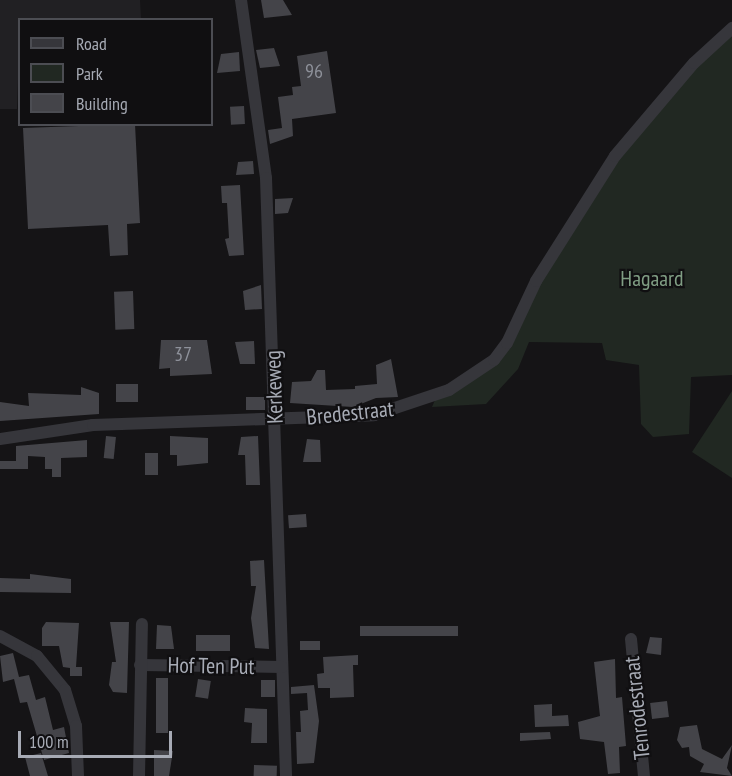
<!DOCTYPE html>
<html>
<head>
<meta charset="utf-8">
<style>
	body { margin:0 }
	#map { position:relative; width:732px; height:776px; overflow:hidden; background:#151416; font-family:"PT Sans Narrow",sans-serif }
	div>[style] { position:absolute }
	.built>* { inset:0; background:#212023 }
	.green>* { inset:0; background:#212822 }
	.building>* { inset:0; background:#444449; transform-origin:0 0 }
	.minor>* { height:12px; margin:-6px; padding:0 6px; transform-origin:6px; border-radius:6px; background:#36363b }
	span { translate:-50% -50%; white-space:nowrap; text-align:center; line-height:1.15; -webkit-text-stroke:4.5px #100f11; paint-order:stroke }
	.number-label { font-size:20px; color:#8e919a }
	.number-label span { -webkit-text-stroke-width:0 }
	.park-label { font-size:22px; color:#809e84 }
	.street-label { font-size:22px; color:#a7abb5 }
	.legend { position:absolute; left:18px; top:18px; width:195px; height:108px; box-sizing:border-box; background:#100f11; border:2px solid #4c4d53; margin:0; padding:8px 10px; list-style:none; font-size:18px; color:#a7abb5 }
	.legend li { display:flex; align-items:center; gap:12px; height:30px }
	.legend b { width:30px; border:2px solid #4c4d53 }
	.scale { position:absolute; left:18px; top:731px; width:154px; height:27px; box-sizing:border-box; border:3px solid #a7abb5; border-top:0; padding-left:8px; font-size:18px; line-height:21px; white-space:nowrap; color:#a7abb5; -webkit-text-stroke:4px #100f11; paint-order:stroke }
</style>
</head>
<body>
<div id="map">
	<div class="built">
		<div style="clip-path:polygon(0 0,140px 0,141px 19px,20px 20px,17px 109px,0 109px)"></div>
	</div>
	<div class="green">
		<div style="clip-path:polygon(732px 33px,732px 375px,691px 377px,689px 434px,653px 437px,641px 424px,639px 365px,606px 360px,602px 343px,529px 342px,518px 369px,486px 404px,432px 407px,435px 400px,498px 363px,538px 283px,619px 158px,697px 65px)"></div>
		<div style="clip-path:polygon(732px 391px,732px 478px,692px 452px)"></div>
	</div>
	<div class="building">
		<div style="clip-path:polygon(261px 0,283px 0,292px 15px,264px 18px)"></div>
		<div style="clip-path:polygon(274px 48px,280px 66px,260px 68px,256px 50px)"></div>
		<div style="clip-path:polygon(327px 51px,336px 113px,292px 119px,293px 136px,270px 144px,268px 130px,282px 128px,278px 97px,293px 95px,292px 87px,301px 86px,297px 56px)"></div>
		<div style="clip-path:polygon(239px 52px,240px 71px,217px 73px,221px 54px)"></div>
		<div style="left:244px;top:106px;width:18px;height:14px;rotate:87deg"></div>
		<div style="clip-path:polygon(135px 124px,140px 223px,127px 224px,128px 255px,110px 256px,108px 225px,28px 229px,23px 128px)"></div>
		<div style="clip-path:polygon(253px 161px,254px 174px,236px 175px,238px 162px)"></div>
		<div style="clip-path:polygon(240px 185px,244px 255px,229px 256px,225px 239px,229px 238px,227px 203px,222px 203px,221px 186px)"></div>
		<div style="clip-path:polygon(293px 198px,288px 213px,275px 214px,275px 199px)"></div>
		<div style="clip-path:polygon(261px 285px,262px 309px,245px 310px,243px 291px)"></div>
		<div style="left:133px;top:291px;width:38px;height:19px;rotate:88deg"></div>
		<div style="clip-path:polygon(161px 340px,207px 340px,212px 374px,170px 376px,170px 368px,159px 369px)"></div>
		<div style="clip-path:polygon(254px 341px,255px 364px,240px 364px,235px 342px)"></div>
		<div style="clip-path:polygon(391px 359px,398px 397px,376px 398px,353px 407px,290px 403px,292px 382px,311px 381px,317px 370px,325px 370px,326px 390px,355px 389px,355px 386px,377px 384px,376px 365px)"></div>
		<div style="left:116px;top:384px;width:22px;height:18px"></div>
		<div style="clip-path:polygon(81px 387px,99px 393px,99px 414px,0 421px,0 402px,29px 406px,28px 393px,81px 395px)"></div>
		<div style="left:265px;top:397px;width:13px;height:19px;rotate:90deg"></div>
		<div style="left:106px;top:436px;width:10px;height:22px;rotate:6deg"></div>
		<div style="clip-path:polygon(170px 436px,208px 438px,208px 463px,177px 466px,177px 455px,170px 455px)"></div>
		<div style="clip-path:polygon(258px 436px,260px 485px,246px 485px,245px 455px,238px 455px,241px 437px)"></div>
		<div style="clip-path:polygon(307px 439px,320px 440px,321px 462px,303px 462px)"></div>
		<div style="clip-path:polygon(87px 440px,87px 457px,61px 458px,61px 477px,52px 477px,52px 469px,45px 469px,45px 457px,28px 456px,28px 469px,0 469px,0 461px,16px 461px,16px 446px)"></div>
		<div style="left:145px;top:453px;width:13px;height:22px"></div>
		<div style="left:306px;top:514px;width:13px;height:18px;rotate:86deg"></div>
		<div style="clip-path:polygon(264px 560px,269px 649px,255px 648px,251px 618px,256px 586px,251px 586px,250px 561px)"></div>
		<div style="clip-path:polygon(30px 574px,71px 579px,71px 593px,0 592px,0 578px,30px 579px)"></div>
		<div style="clip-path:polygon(46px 622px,79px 623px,76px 667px,82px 667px,82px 676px,70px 676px,70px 668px,63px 667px,59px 646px,42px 646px,42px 628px)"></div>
		<div style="clip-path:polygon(110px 622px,129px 622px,127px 693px,113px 692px,109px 685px,112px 662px,116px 662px)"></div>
		<div style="clip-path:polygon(157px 625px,171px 626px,174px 649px,156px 649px)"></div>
		<div style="left:458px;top:626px;width:10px;height:98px;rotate:90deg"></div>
		<div style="left:196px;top:635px;width:34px;height:16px"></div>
		<div style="clip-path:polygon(650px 637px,662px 638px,661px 655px,646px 653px)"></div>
		<div style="left:300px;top:641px;width:20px;height:9px"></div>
		<div style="clip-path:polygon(13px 653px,19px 677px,29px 675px,36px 700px,45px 697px,53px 730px,64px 727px,69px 753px,44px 760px,27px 702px,20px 703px,14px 679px,3px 682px,0 656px)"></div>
		<div style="clip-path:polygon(358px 655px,358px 665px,353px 665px,354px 697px,330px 698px,330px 688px,318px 688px,317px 674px,324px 673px,323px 657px)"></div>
		<div style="clip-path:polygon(615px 659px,616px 698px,622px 697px,626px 746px,619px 747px,620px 773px,608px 774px,604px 742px,580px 739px,578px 722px,600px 716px,594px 662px)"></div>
		<div style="left:156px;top:678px;width:12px;height:55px"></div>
		<div style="left:198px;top:679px;width:13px;height:18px;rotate:9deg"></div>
		<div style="left:261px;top:680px;width:14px;height:17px"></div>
		<div style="clip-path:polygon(314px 685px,319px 721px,314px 763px,297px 764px,296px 732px,301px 732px,300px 711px,308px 710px,307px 693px,291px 694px,291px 687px)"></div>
		<div style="left:667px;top:701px;width:16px;height:17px;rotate:83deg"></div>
		<div style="clip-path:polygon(552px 704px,552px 716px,568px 715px,569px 726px,535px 727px,534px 705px)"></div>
		<div style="clip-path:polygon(245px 708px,267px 709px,267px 743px,251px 743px,252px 723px,244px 722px)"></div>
		<div style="clip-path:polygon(697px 725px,702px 749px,722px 759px,732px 745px,727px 768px,732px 776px,700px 772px,704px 764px,690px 756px,689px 747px,682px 748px,677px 740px,680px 727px)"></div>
		<div style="clip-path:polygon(550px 732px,551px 739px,520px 741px,520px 733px)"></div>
		<div style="clip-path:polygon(154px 750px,173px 751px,169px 776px,154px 776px)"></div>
		<div style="clip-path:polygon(41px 753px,48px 776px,30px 776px,25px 757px)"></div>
		<div style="left:254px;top:765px;width:23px;height:11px;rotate:2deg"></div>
	</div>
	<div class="minor">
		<div style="left:241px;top:0;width:180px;rotate:82deg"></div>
		<div style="left:266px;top:178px;width:598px;rotate:88.08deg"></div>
		<div style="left:0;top:439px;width:94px;rotate:-8.6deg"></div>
		<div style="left:93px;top:425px;width:281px;rotate:-2deg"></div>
		<div style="left:374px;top:415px;width:79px;rotate:-18.4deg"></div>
		<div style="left:449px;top:390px;width:54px;rotate:-33.7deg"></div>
		<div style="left:494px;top:360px;width:21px;rotate:-53deg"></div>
		<div style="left:507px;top:343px;width:68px;rotate:-64.9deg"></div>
		<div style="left:536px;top:281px;width:148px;rotate:-57.7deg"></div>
		<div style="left:615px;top:156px;width:122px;rotate:-49.7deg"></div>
		<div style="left:694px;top:63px;width:52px;rotate:-42.6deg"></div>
		<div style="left:0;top:636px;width:42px;rotate:28.4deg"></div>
		<div style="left:37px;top:656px;width:44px;rotate:50.5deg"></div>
		<div style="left:65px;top:690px;width:38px;rotate:73deg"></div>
		<div style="left:76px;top:726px;width:50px;rotate:87.7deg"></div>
		<div style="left:631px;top:639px;width:138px;rotate:84.6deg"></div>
		<div style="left:140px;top:665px;width:142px;rotate:0.8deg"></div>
		<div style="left:139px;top:776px;width:152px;rotate:-88.9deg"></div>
	</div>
	<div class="number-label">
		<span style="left:314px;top:71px">96</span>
		<span style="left:183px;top:354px">37</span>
	</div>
	<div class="park-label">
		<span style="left:652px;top:279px">Hagaard</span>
	</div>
	<div class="street-label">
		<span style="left:274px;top:387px;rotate:-92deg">Kerkeweg</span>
		<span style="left:350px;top:413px;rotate:-6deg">Bredestraat</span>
		<span style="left:211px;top:666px;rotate:1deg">Hof Ten Put</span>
		<span style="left:637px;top:708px;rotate:-96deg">Tenrodestraat</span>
	</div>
	<ul class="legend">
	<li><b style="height:8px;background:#36363b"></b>Road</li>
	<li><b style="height:16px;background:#212822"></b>Park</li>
	<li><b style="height:16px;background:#444449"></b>Building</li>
	</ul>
	<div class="scale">100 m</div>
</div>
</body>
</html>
